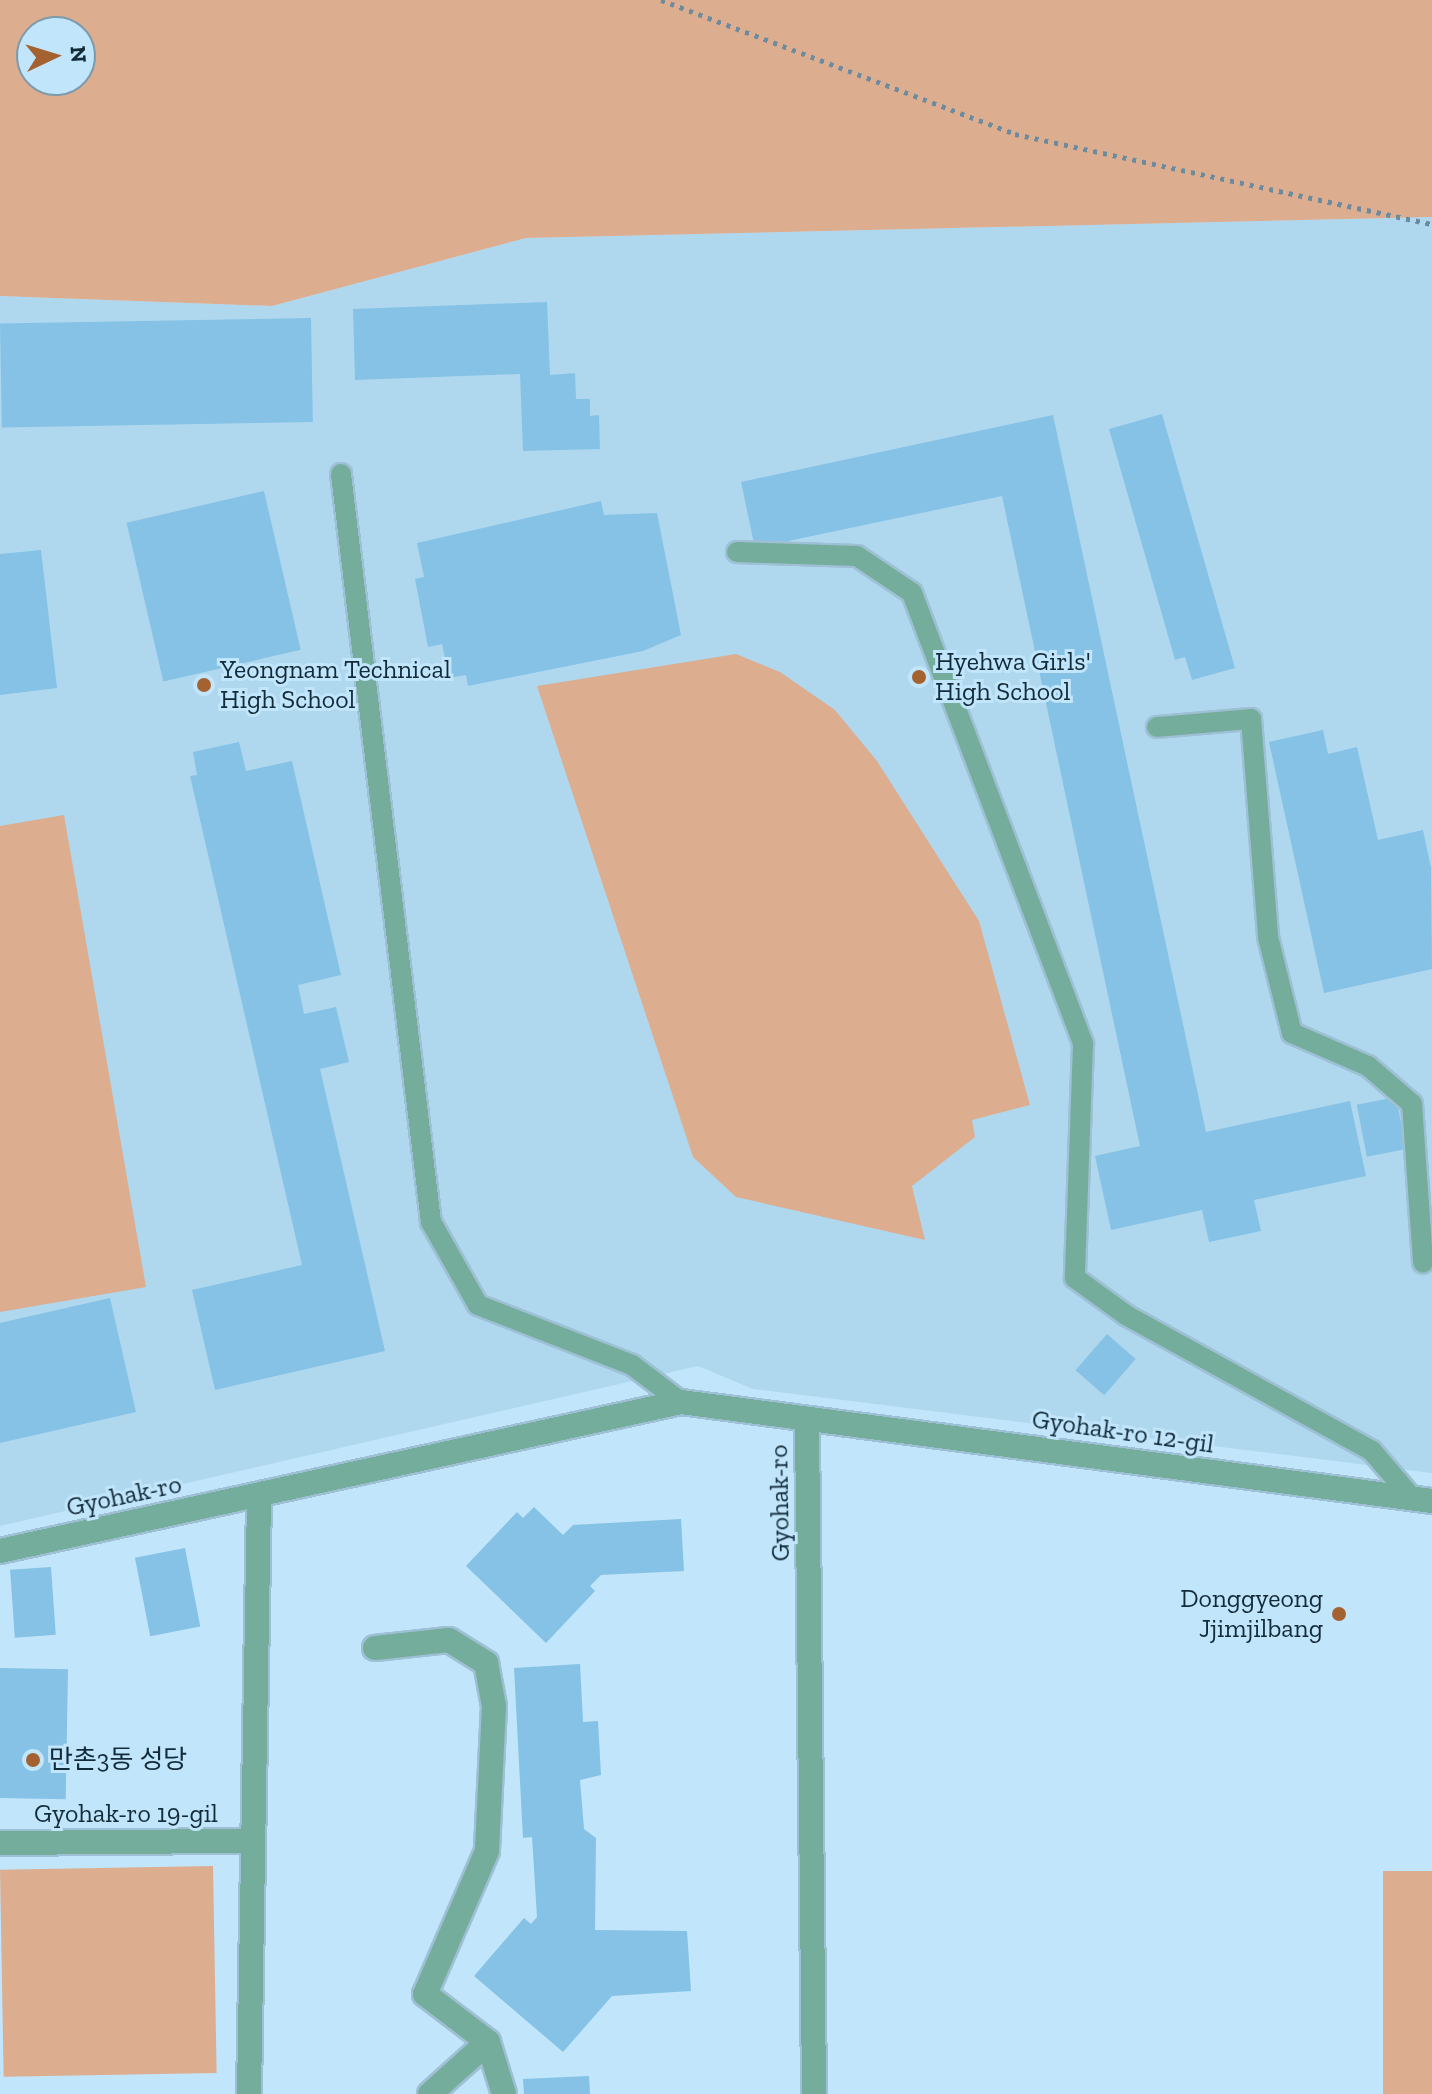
<!DOCTYPE html>
<html>
<head>
<meta charset="utf-8">
<style>
	body { margin:0 }
	#map { position:relative; width:1432px; height:2094px; overflow:hidden; background:#c1e5fb; font-family:"Zilla Slab","Noto Sans KR",serif }
	div>[style] { position:absolute }
	.built>* { inset:0; background:#afd8ef }
	.green>* { inset:0; background:#dcad8f; transform-origin:0 0 }
	.building>* { inset:0; background:#85c2e5; transform-origin:0 0 }
	.path>* { height:5px; margin-top:-2.5px; transform-origin:0; background:repeating-linear-gradient(90deg,#6d8b9e 0 4px,transparent 0 10px) }
	.roads { filter:drop-shadow(2px 0 #9ec0d4) drop-shadow(-2px 0 #9ec0d4) drop-shadow(0 2px #9ec0d4) drop-shadow(0 -2px #9ec0d4) }
	.lane>* { height:20px; margin:-10px; padding:0 10px; transform-origin:10px; border-radius:10px; background:#75ad9d }
	.street>* { height:24px; margin:-12px; padding:0 12px; transform-origin:12px; border-radius:12px; background:#75ad9d }
	.dots>* { width:22px; height:22px; translate:-50% -50%; box-sizing:border-box; border:4px solid #c1e5fb; border-radius:50% }
	span { translate:-50% -50%; white-space:nowrap; text-align:center; line-height:1.15; -webkit-text-stroke:6px #c1e5fb; paint-order:stroke }
	.poi-label { font-size:26px; color:#122b39 }
	.left { translate:0 -50%; text-align:left }
	.right { translate:-100% -50%; text-align:right }
	.street-label { font-size:26px; color:#122b39 }
	.north { position:absolute; left:16px; top:16px; width:80px; height:80px; box-sizing:border-box; background:#c1e5fb; border:2px solid #7b9bad; border-radius:50%; rotate:86deg; font-size:22px; font-weight:700; line-height:32px; text-align:center; color:#122b39 }
	.north::after { content:''; display:block; margin:auto; width:28px; height:36px; background:#a56231; clip-path:polygon(50% 0,100% 100%,50% 72%,0 100%) }
</style>
</head>
<body>
<div id="map">
	<div class="built">
		<div style="clip-path:polygon(1432px 217px,1432px 1473px,753px 1389px,698px 1366px,0 1526px,0 296px,272px 306px,526px 238px)"></div>
	</div>
	<div class="green">
		<div style="clip-path:polygon(evenodd,0 0,1432px 0,1432px 217px,526px 238px,272px 306px,0 296px,0 0,32px 32px,80px 32px,80px 80px,32px 80px,32px 32px)"></div>
		<div style="clip-path:polygon(736px 654px,780px 672px,835px 710px,877px 761px,979px 921px,1030px 1105px,972px 1120px,975px 1137px,912px 1186px,925px 1240px,736px 1197px,693px 1157px,537px 686px)"></div>
		<div style="clip-path:polygon(64px 815px,146px 1287px,0 1312px,0 826px)"></div>
		<div style="left:213px;top:1866px;width:207px;height:213px;rotate:89deg"></div>
		<div style="left:1432px;top:1871px;width:223px;height:49px;rotate:90deg"></div>
	</div>
	<div class="building">
		<div style="clip-path:polygon(547px 302px,550px 375px,575px 373px,576px 399px,590px 399px,590px 416px,599px 415px,600px 449px,523px 451px,520px 374px,355px 380px,353px 309px)"></div>
		<div style="left:311px;top:318px;width:104px;height:311px;rotate:89deg"></div>
		<div style="clip-path:polygon(1162px 414px,1235px 668px,1192px 680px,1185px 657px,1175px 660px,1109px 429px)"></div>
		<div style="clip-path:polygon(1053px 415px,1206px 1132px,1350px 1101px,1366px 1176px,1254px 1200px,1261px 1231px,1209px 1242px,1202px 1210px,1111px 1230px,1095px 1156px,1140px 1146px,1002px 496px,755px 548px,741px 482px)"></div>
		<div style="left:264px;top:491px;width:163px;height:141px;rotate:77deg"></div>
		<div style="clip-path:polygon(601px 501px,604px 515px,657px 513px,681px 635px,643px 651px,468px 686px,466px 675px,449px 678px,442px 644px,428px 647px,415px 579px,424px 577px,417px 543px)"></div>
		<div style="clip-path:polygon(41px 550px,57px 688px,0 695px,0 554px)"></div>
		<div style="clip-path:polygon(1323px 730px,1328px 754px,1357px 747px,1378px 840px,1423px 830px,1431px 868px,1432px 969px,1324px 993px,1269px 742px)"></div>
		<div style="clip-path:polygon(239px 742px,246px 771px,292px 761px,341px 975px,298px 985px,304px 1014px,336px 1007px,349px 1062px,320px 1069px,385px 1351px,215px 1390px,192px 1290px,302px 1265px,190px 776px,197px 775px,193px 752px)"></div>
		<div style="left:1396px;top:1097px;width:53px;height:40px;rotate:79deg"></div>
		<div style="clip-path:polygon(110px 1298px,136px 1412px,0 1443px,0 1323px)"></div>
		<div style="left:1107px;top:1334px;width:38px;height:48px;rotate:41deg"></div>
		<div style="clip-path:polygon(534px 1507px,563px 1535px,573px 1525px,681px 1519px,684px 1571px,601px 1575px,590px 1586px,595px 1591px,546px 1643px,466px 1566px,517px 1512px,523px 1518px)"></div>
		<div style="left:185px;top:1548px;width:80px;height:51px;rotate:79deg"></div>
		<div style="left:51px;top:1567px;width:68px;height:41px;rotate:86deg"></div>
		<div style="clip-path:polygon(580px 1664px,583px 1722px,598px 1721px,601px 1775px,580px 1780px,584px 1829px,596px 1838px,595px 1930px,687px 1931px,691px 1991px,612px 1996px,563px 2052px,474px 1976px,524px 1918px,531px 1924px,537px 1917px,532px 1837px,523px 1838px,514px 1668px)"></div>
		<div style="left:0;top:1668px;width:68px;height:130px;rotate:1deg"></div>
		<div style="clip-path:polygon(589px 2076px,590px 2094px,524px 2094px,523px 2079px)"></div>
	</div>
	<div class="path">
		<div style="left:661px;top:0;width:379px;rotate:20.7deg"></div>
		<div style="left:1015px;top:134px;width:427px;rotate:12.2deg"></div>
	</div>
	<div class="roads">
		<div class="lane">
			<div style="left:341px;top:474px;width:753px;rotate:83.14deg"></div>
			<div style="left:431px;top:1222px;width:95px;rotate:60.5deg"></div>
			<div style="left:478px;top:1305px;width:165px;rotate:21.3deg"></div>
			<div style="left:632px;top:1365px;width:61px;rotate:37.1deg"></div>
			<div style="left:737px;top:552px;width:120px;rotate:1.9deg"></div>
			<div style="left:857px;top:556px;width:66px;rotate:33.9deg"></div>
			<div style="left:912px;top:593px;width:482px;rotate:69.2deg"></div>
			<div style="left:1083px;top:1044px;width:234px;rotate:92deg"></div>
			<div style="left:1075px;top:1278px;width:63px;rotate:36deg"></div>
			<div style="left:1126px;top:1315px;width:281px;rotate:28.9deg"></div>
			<div style="left:1372px;top:1451px;width:63px;rotate:49.5deg"></div>
			<div style="left:1157px;top:727px;width:94px;rotate:-4.9deg"></div>
			<div style="left:1251px;top:719px;width:219px;rotate:85.5deg"></div>
			<div style="left:1268px;top:937px;width:99px;rotate:76deg"></div>
			<div style="left:1292px;top:1033px;width:83px;rotate:23.5deg"></div>
			<div style="left:1368px;top:1066px;width:58px;rotate:40.8deg"></div>
			<div style="left:1412px;top:1104px;width:159px;rotate:86deg"></div>
		</div>
		<div class="street">
			<div style="left:807px;top:1423px;width:671px;rotate:89.4deg"></div>
			<div style="left:0;top:1551px;width:697px;rotate:-12.34deg"></div>
			<div style="left:681px;top:1402px;width:757px;rotate:7.51deg"></div>
			<div style="left:375px;top:1648px;width:74px;rotate:-6.2deg"></div>
			<div style="left:449px;top:1640px;width:44px;rotate:31.9deg"></div>
			<div style="left:486px;top:1663px;width:44px;rotate:79.5deg"></div>
			<div style="left:494px;top:1706px;width:145px;rotate:92.8deg"></div>
			<div style="left:487px;top:1851px;width:156px;rotate:113.4deg"></div>
			<div style="left:425px;top:1994px;width:79px;rotate:37.3deg"></div>
			<div style="left:488px;top:2042px;width:78px;rotate:138.1deg"></div>
			<div style="left:0;top:1843px;width:252px;rotate:-0.5deg"></div>
			<div style="left:488px;top:2042px;width:54px;rotate:72.9deg"></div>
			<div style="left:249px;top:2094px;width:598px;rotate:-89.04deg"></div>
		</div>
	</div>
	<div class="dots">
		<div style="left:919px;top:677px;background:#a56231"></div>
		<div style="left:204px;top:685px;background:#a56231"></div>
		<div style="left:1339px;top:1614px;background:#a56231"></div>
		<div style="left:33px;top:1760px;background:#a56231"></div>
	</div>
	<div class="poi-label">
		<span class="left" style="left:935px;top:677px">Hyehwa Girls'<br>High School</span>
		<span class="left" style="left:220px;top:685px">Yeongnam Technical<br>High School</span>
		<span class="right" style="left:1323px;top:1614px">Donggyeong<br>Jjimjilbang</span>
		<span class="left" style="left:49px;top:1760px">만촌3동 성당</span>
	</div>
	<div class="street-label">
		<span style="left:1123px;top:1432px;rotate:8deg">Gyohak-ro 12-gil</span>
		<span style="left:124px;top:1496px;rotate:-12deg">Gyohak-ro</span>
		<span style="left:780px;top:1503px;rotate:-91deg">Gyohak-ro</span>
		<span style="left:126px;top:1814px">Gyohak-ro 19-gil</span>
	</div>
	<div class="north">N</div>
</div>
</body>
</html>
